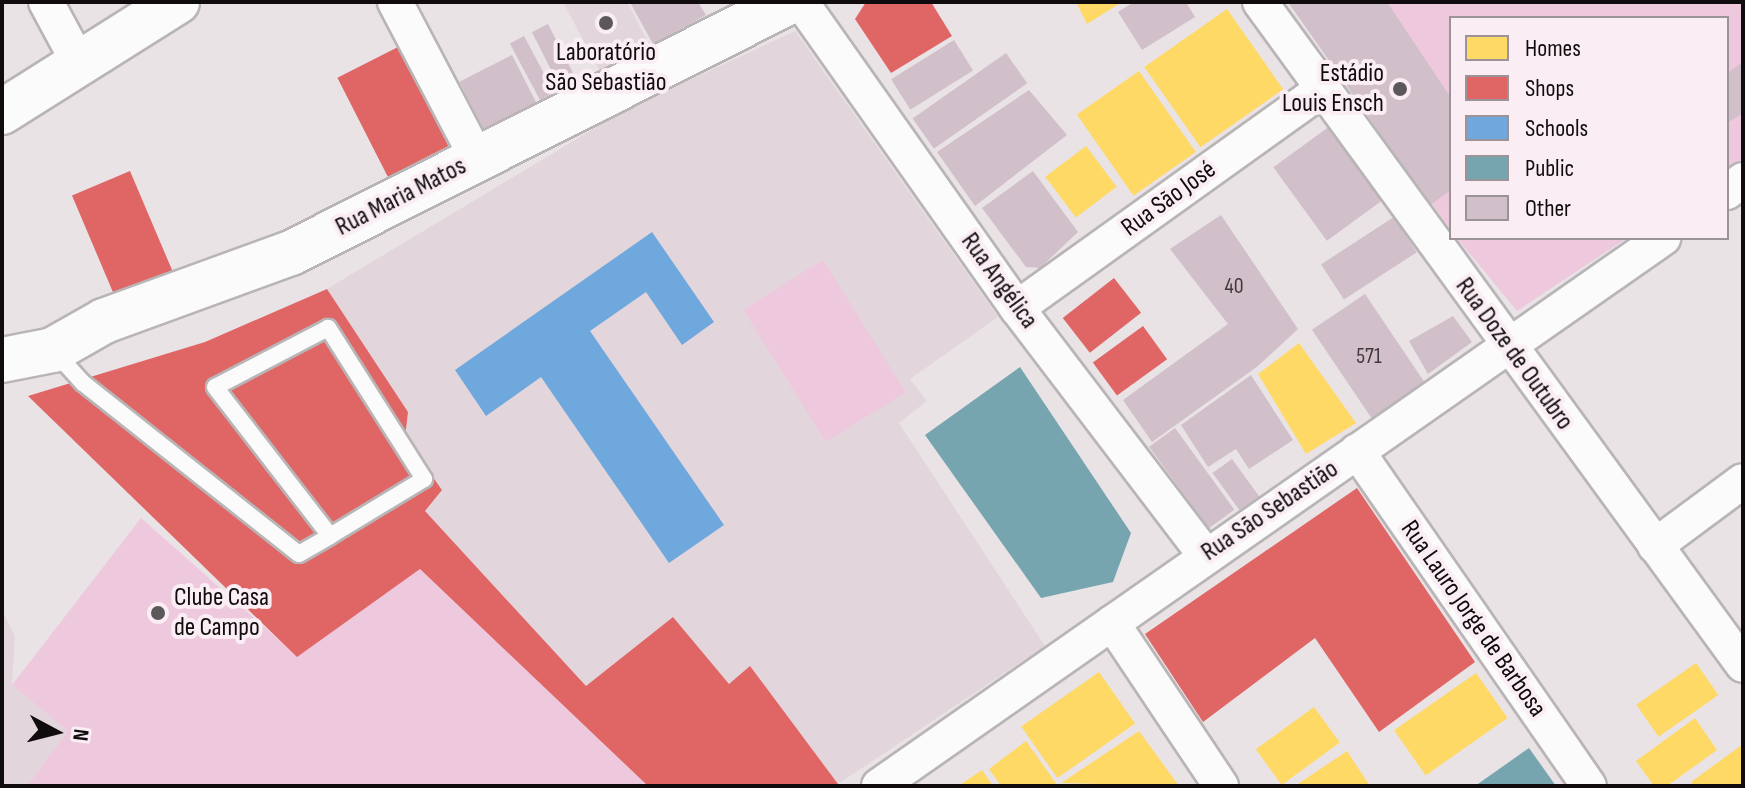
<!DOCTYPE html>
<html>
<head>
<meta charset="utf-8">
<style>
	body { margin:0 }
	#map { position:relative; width:1745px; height:788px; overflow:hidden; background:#e9e3e6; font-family:"Sofia Sans Condensed",sans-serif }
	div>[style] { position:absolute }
	.built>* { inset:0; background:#e3d5dc }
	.green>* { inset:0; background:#eec8dd; transform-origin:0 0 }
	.homes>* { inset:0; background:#ffd966; transform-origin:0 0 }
	.shops>* { inset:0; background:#e06666; transform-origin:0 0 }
	.schools>* { inset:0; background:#6fa8dc }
	.public>* { inset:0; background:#76a5af }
	.building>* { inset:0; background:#d1bfc9; transform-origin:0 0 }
	.roads { filter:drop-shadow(2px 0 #b9b5b7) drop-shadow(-2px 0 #b9b5b7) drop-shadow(0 2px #b9b5b7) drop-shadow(0 -2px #b9b5b7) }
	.service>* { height:16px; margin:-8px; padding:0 8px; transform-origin:8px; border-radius:8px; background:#fcfbfb }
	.minor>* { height:34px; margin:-17px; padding:0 17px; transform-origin:17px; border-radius:17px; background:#fcfbfb }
	.secondary>* { height:44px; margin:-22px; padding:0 22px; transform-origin:22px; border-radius:22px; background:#fcfbfb }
	.dots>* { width:22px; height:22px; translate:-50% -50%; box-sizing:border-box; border:4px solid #faedf4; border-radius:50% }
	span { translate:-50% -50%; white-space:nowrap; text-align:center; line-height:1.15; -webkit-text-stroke:8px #faedf4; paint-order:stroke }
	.number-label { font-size:22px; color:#40393d }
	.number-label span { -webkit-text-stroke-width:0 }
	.poi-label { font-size:26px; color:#100c0e }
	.right { translate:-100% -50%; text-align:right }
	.left { translate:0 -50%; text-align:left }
	.street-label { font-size:26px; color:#100c0e }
	.frame { position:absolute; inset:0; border:4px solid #100c0e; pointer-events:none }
	.legend { position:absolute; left:1449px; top:16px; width:280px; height:224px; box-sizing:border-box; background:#faedf4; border:2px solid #9c9398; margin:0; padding:10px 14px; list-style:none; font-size:24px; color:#100c0e }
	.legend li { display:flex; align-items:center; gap:16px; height:40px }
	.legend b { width:40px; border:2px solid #9c9398 }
	.north { position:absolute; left:16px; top:692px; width:80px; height:80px; -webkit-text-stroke:6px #faedf4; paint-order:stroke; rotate:97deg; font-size:22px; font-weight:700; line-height:32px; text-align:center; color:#100c0e }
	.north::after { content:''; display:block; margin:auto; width:28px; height:36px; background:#100c0e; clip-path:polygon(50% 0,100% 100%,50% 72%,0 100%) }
</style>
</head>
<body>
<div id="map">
	<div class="built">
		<div style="clip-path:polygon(563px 2px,627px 2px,649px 44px,599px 70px)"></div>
		<div style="clip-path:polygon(795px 31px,998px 317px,910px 379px,927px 401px,899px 423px,1045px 646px,838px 784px,750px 667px,729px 684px,673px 617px,586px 686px,425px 511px,442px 490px,405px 438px,408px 412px,327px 289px,625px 110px)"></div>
		<div style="clip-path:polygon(2px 610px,15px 636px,12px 685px,68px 731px,27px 786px,2px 786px)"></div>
	</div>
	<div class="green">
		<div style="clip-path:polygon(1288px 2px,1743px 2px,1743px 161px,1727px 172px,1727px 18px,1451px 18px,1451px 230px)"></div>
		<div style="clip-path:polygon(1457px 238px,1627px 238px,1517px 311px)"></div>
		<div style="left:823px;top:260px;width:156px;height:94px;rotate:58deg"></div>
		<div style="clip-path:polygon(141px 518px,297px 656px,420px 569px,648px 786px,27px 786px,68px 731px,12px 685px)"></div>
	</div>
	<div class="homes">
		<div style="clip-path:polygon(1076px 2px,1122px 2px,1087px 24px)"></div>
		<div style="left:1227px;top:9px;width:98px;height:101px;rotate:55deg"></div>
		<div style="left:1139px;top:71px;width:99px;height:76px;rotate:55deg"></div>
		<div style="left:1086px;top:146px;width:51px;height:51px;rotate:53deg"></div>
		<div style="clip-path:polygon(1299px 343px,1356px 423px,1306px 454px,1258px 374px)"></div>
		<div style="left:1696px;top:663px;width:39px;height:73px;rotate:55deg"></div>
		<div style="left:1099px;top:672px;width:63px;height:95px;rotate:55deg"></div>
		<div style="left:1476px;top:673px;width:55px;height:100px;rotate:55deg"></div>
		<div style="left:1314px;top:707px;width:44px;height:72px;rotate:54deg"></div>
		<div style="clip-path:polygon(1695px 718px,1717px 750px,1667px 786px,1654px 786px,1636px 761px)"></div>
		<div style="clip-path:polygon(1139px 731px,1179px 786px,1061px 783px)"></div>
		<div style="clip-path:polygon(1026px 741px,1058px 786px,1001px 786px,989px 769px)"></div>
		<div style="clip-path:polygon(1743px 744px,1743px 786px,1694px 786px,1691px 782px)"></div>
		<div style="clip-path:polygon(1347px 751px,1370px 786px,1295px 786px)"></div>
		<div style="clip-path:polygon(982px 770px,993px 786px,958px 786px)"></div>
	</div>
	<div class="shops">
		<div style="clip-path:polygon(866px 2px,931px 2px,952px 36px,891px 73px,855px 19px)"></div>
		<div style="left:398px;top:47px;width:111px;height:68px;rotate:63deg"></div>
		<div style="left:130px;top:171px;width:112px;height:63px;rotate:67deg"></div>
		<div style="left:1114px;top:278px;width:44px;height:65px;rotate:52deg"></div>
		<div style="clip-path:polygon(327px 289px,408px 412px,405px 438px,442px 490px,425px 511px,586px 686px,673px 617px,729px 684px,750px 666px,838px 784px,648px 786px,420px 569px,297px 657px,28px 396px,205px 342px)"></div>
		<div style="left:1143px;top:326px;width:41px;height:62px;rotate:54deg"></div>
		<div style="clip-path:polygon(1357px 488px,1475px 662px,1379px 732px,1315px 638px,1203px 722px,1145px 634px)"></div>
	</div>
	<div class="schools">
		<div style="clip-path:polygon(652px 232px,714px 322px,682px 345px,646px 292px,590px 331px,724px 525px,669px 563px,541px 377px,486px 416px,455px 370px)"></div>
	</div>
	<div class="public">
		<div style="clip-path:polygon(1020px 367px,1131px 533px,1113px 582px,1041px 598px,925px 435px)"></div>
		<div style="clip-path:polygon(1529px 748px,1556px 786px,1475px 786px)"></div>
	</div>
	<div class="building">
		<div style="clip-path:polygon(630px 2px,698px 2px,706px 15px,653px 44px)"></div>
		<div style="clip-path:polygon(1134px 2px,1186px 2px,1195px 17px,1142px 50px,1118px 12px)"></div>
		<div style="clip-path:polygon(1288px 2px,1387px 2px,1451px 98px,1451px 190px,1430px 205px)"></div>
		<div style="left:548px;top:24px;width:64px;height:18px;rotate:63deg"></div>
		<div style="left:524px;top:36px;width:64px;height:16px;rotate:62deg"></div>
		<div style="left:954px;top:40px;width:36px;height:74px;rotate:58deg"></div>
		<div style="left:1006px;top:53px;width:37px;height:114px;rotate:55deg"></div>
		<div style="left:512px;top:55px;width:62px;height:59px;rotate:63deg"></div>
		<div style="clip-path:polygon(1743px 62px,1743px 113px,1727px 123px,1727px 73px)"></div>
		<div style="clip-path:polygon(1029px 90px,1067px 135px,975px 206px,937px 152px)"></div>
		<div style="left:1330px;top:126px;width:91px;height:70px;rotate:54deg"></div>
		<div style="clip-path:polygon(1033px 171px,1078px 232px,1040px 268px,1026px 267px,982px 208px)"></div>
		<div style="clip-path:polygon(1221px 215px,1298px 329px,1258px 366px,1152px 442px,1123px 400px,1228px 324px,1170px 249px)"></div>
		<div style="left:1394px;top:217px;width:42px;height:87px;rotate:57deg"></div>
		<div style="left:1365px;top:294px;width:107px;height:64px;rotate:56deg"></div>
		<div style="clip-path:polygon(1453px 316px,1472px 342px,1428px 374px,1409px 341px)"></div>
		<div style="clip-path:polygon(1251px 375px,1293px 440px,1249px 469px,1236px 449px,1208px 467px,1181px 425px)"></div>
		<div style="left:1175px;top:428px;width:101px;height:32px;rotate:54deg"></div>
		<div style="left:1232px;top:459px;width:47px;height:24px;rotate:54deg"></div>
	</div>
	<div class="roads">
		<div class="service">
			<div style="left:54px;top:351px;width:43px;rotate:47.8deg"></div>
			<div style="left:83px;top:383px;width:275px;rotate:38.4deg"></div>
			<div style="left:299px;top:554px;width:36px;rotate:-30deg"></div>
			<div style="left:330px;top:536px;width:110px;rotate:-31.2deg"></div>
			<div style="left:424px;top:479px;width:179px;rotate:-122.4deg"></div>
			<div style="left:328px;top:328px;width:127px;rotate:152.4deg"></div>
			<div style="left:215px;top:387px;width:188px;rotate:52.3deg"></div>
		</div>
		<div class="minor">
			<div style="left:46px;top:2px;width:74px;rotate:61.7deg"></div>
			<div style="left:395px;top:2px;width:176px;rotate:62.3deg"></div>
			<div style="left:801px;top:2px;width:375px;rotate:54.8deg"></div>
			<div style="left:1017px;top:308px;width:310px;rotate:52.7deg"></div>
			<div style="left:1260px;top:2px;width:820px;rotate:53.93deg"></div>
			<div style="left:1727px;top:192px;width:20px;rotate:-37deg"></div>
			<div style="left:1017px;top:308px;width:374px;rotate:-35.6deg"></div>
			<div style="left:1357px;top:451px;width:407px;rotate:55.3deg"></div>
			<div style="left:1655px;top:546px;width:109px;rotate:-36.5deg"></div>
			<div style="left:1112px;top:623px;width:196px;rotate:56.2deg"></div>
			<div style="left:879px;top:786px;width:957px;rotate:-34.95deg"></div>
		</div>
		<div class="secondary">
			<div style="left:2px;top:112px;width:207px;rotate:-32.2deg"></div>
			<div style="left:2px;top:360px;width:52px;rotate:-11.1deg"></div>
			<div style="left:53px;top:350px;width:59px;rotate:-29.6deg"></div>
			<div style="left:104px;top:321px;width:199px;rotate:-20deg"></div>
			<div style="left:291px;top:253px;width:558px;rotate:-26.75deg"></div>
		</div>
	</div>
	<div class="dots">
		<div style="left:606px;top:23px;background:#5c575a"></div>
		<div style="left:1400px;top:89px;background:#5c575a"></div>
		<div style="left:158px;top:613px;background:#5c575a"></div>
	</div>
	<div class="number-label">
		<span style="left:1234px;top:287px">40</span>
		<span style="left:1369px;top:357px">571</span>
	</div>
	<div class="poi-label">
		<span style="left:606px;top:68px">Laboratório<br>São Sebastião</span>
		<span class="right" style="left:1384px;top:89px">Estádio<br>Louis Ensch</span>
		<span class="left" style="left:174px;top:613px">Clube Casa<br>de Campo</span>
	</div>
	<div class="street-label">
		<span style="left:401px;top:197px;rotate:-27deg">Rua Maria Matos</span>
		<span style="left:1169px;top:199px;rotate:-36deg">Rua São José</span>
		<span style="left:999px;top:281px;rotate:54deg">Rua Angélica</span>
		<span style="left:1514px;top:354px;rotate:54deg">Rua Doze de Outubro</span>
		<span style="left:1270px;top:511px;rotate:-34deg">Rua São Sebastião</span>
		<span style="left:1473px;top:619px;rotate:55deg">Rua Lauro Jorge de Barbosa</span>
	</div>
	<div class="frame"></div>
	<ul class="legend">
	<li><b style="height:22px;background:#ffd966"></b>Homes</li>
	<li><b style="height:22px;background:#e06666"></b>Shops</li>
	<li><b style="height:22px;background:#6fa8dc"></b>Schools</li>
	<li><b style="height:22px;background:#76a5af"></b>Public</li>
	<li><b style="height:22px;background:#d1bfc9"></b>Other</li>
	</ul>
	<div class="north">N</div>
</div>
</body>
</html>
